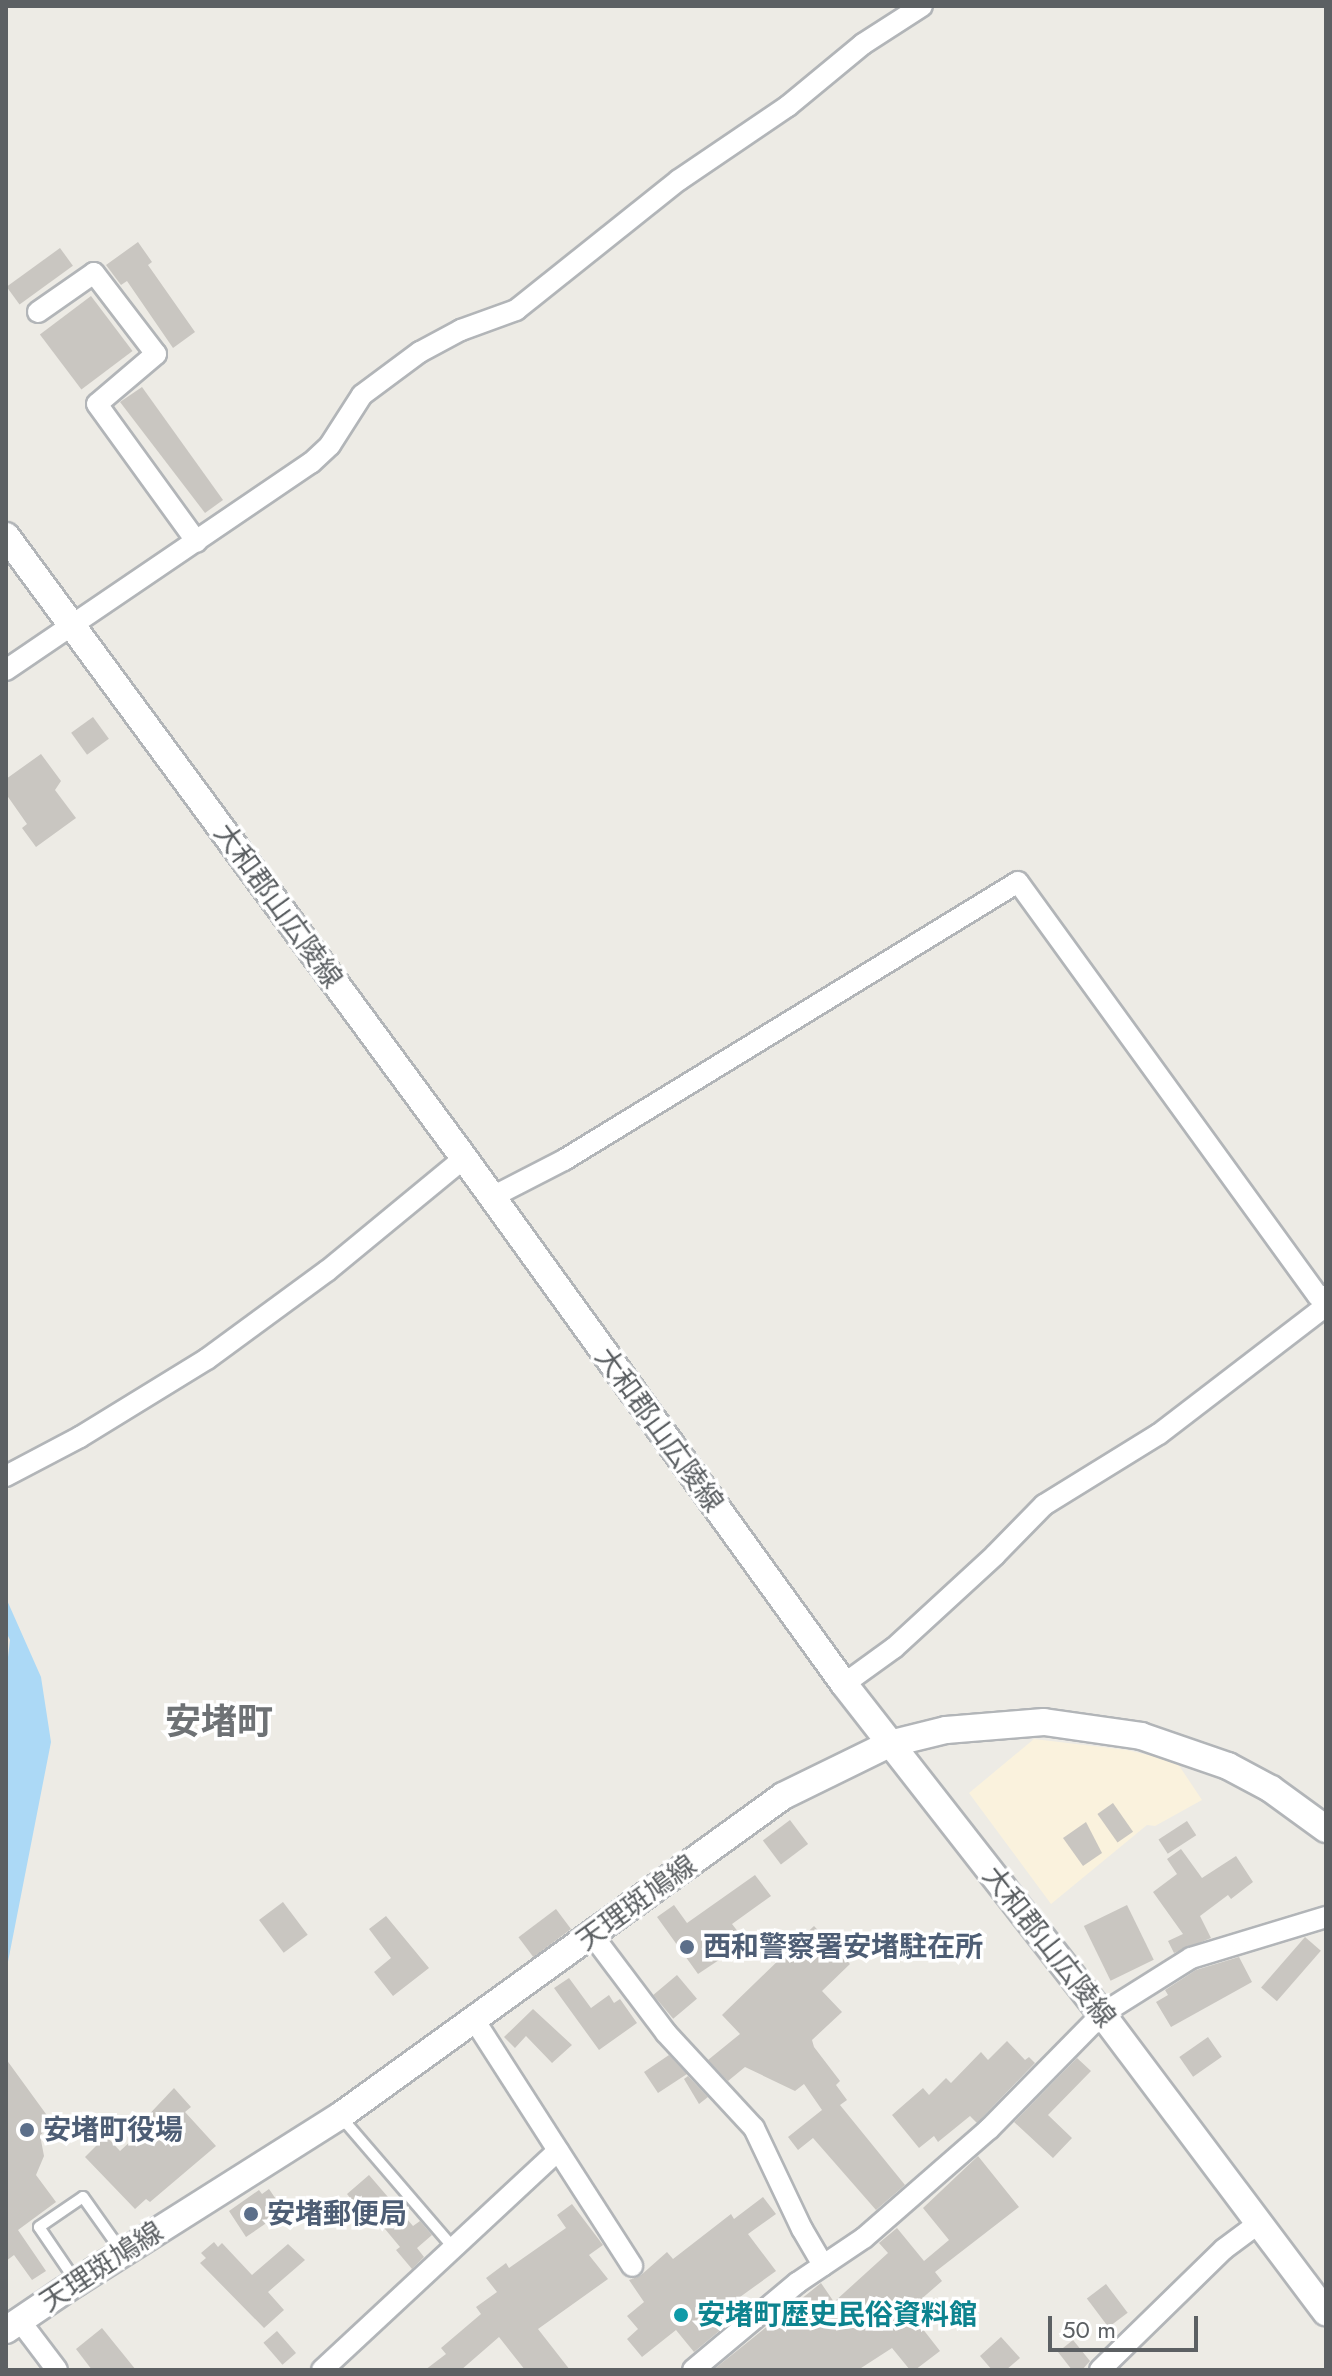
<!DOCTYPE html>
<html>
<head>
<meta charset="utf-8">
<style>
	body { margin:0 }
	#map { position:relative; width:1332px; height:2376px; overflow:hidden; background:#edebe5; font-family:Jost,"Noto Sans JP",sans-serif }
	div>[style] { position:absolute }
	.commercial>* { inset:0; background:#faf2dd }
	.water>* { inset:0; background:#acd9f6 }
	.building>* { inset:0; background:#c9c6c1; transform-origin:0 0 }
	.roads { filter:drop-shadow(2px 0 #b2b5b8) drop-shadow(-2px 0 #b2b5b8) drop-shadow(0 2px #b2b5b8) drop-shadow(0 -2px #b2b5b8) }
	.lane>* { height:10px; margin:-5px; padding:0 5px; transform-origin:5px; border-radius:5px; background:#fff }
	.street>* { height:20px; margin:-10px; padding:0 10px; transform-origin:10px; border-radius:10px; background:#fff }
	.secondary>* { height:26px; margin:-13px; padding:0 13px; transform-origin:13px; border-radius:13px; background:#fff }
	.dots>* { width:22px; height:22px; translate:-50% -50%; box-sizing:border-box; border:4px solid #fff; border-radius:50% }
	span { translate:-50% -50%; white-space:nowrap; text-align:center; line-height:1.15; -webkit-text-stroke:7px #fff; paint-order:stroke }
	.street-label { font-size:28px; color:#5c6063 }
	.service-label { font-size:28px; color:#4e5e75; font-weight:700 }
	.left { translate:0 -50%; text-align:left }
	.culture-label { font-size:28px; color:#0d838f; font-weight:700 }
	.district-label { font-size:36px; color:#6e7275; font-weight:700 }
	.frame { position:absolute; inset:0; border:8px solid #5c6063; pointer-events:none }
	.scale { position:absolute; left:1048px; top:2316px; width:150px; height:36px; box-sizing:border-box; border:4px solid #5c6063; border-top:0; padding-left:10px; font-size:24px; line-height:28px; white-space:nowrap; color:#5c6063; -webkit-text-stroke:6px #fff; paint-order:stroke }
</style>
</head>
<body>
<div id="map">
	<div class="commercial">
		<div style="clip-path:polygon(1034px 1739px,1127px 1750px,1169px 1760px,1178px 1764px,1202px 1800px,1155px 1826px,1147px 1825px,1051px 1904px,969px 1793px)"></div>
	</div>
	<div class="water">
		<div style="clip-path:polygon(6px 1598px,41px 1677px,51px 1742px,6px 1972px,6px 1674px,10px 1640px,6px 1632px)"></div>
	</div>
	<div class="building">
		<div style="clip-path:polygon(138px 242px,152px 262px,148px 265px,195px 332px,173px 348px,127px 281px,121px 285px,106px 265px)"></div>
		<div style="left:60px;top:248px;width:22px;height:66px;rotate:54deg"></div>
		<div style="left:91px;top:296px;width:69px;height:64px;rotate:53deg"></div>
		<div style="clip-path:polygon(142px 387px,223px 500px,205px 513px,120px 402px)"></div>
		<div style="left:93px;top:717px;width:27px;height:27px;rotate:54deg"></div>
		<div style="clip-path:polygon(41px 754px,61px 781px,55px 790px,76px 818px,36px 847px,22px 828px,27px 824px,6px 794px,6px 779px)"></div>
		<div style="left:1113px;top:1803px;width:35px;height:19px;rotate:55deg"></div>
		<div style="left:790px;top:1820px;width:30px;height:34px;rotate:53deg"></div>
		<div style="left:1187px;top:1821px;width:17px;height:34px;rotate:57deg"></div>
		<div style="clip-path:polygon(1086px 1822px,1102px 1853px,1083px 1866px,1063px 1838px)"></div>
		<div style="clip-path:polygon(1181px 1849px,1202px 1878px,1236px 1856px,1253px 1882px,1231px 1899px,1228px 1895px,1200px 1916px,1211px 1938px,1174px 1953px,1168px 1941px,1183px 1934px,1153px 1892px,1177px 1874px,1167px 1859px)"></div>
		<div style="clip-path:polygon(755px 1875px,771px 1896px,732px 1924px,746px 1942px,698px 1974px,657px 1917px,674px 1905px,687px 1923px)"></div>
		<div style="left:283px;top:1902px;width:41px;height:30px;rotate:53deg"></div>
		<div style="left:1127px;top:1905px;width:61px;height:48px;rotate:64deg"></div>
		<div style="left:556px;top:1909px;width:25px;height:47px;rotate:53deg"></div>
		<div style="clip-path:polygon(386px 1916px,429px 1968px,393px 1996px,374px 1972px,391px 1958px,369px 1929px)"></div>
		<div style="clip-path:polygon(814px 1926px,850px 1964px,822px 1991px,842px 2012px,812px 2040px,814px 2047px,840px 2081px,836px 2085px,847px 2100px,840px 2105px,905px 2185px,876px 2210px,813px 2138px,798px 2150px,788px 2137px,822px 2110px,804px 2084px,795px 2091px,745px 2067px,728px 2081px,708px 2060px,740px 2034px,722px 2015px)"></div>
		<div style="left:1305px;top:1937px;width:21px;height:67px;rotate:41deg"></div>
		<div style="clip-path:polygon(1239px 1957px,1252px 1982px,1171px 2027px,1156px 2002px,1168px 1995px,1165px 1990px,1196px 1970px)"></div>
		<div style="left:677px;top:1975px;width:31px;height:31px;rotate:50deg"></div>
		<div style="clip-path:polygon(569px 1978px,591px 2008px,609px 1995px,614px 2003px,620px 1999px,637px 2023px,599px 2050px,554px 1988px)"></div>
		<div style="clip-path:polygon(533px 2009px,572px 2045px,552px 2063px,526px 2036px,515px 2048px,504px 2037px)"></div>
		<div style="left:1208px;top:2037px;width:24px;height:35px;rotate:55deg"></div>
		<div style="clip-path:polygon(1007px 2041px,1025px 2060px,1029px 2057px,1035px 2063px,977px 2123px,970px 2116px,938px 2142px,934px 2136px,919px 2148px,892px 2115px,923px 2088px,929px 2095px,946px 2078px,951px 2083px,981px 2052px,988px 2060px)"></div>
		<div style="clip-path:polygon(669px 2055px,687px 2074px,658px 2093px,644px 2072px)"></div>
		<div style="clip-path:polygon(1077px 2058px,1091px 2071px,1048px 2115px,1072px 2138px,1053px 2158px,1014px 2122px)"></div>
		<div style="clip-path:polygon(6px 2059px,54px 2125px,40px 2135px,44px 2156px,36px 2175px,56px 2202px,18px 2230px,46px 2271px,32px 2280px,14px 2255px,6px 2261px)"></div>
		<div style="clip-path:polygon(688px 2076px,708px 2097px,699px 2104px,684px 2079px)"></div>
		<div style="clip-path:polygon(174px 2088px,191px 2107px,185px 2112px,216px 2146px,150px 2202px,146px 2199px,135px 2209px,85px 2157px,106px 2136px,120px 2151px,145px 2128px,140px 2124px)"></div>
		<div style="clip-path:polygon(978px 2156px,1019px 2207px,935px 2272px,942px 2281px,911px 2308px,919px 2317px,915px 2319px,940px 2351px,915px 2370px,910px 2370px,892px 2348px,858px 2370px,713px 2370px,821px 2283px,834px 2302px,888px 2253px,879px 2243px,897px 2228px,924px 2261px,949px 2240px,923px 2208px)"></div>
		<div style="clip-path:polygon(369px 2175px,413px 2226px,420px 2221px,432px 2235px,417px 2248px,424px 2257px,412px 2269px,396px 2250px,400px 2247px,370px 2211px,365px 2216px,347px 2194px)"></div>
		<div style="clip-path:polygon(269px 2189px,284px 2211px,246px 2237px,229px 2211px,259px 2190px,262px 2194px)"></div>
		<div style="clip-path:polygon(763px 2197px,776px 2214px,748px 2234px,776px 2271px,740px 2297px,748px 2307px,694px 2352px,676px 2330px,642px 2357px,627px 2339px,638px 2329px,627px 2316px,644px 2302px,629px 2280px,640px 2276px,667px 2252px,673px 2259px,731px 2214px,734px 2219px)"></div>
		<div style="clip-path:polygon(572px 2204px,603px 2245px,589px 2255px,608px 2279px,538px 2329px,570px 2370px,525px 2370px,499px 2337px,461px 2370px,425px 2370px,446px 2354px,441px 2348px,481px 2314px,476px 2307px,497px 2292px,486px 2278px,506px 2263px,509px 2268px,566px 2228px,557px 2215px)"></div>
		<div style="clip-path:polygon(214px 2242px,218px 2247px,222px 2243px,252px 2275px,288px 2244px,305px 2260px,268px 2292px,284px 2310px,264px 2328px,200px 2263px,206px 2258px,201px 2253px)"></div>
		<div style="left:1106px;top:2284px;width:36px;height:24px;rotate:53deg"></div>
		<div style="clip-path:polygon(102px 2328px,136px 2370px,92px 2370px,76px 2349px)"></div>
		<div style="left:277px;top:2331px;width:29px;height:18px;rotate:49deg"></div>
		<div style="clip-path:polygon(1001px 2337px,1020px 2358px,1006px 2370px,992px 2370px,980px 2356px)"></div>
		<div style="clip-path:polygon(1073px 2340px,1090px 2361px,1082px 2370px,1072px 2370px,1058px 2352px)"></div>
	</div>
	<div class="roads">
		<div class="lane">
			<div style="left:341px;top:2117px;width:172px;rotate:49.3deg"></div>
			<div style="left:75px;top:2280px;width:64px;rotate:-124.2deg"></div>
			<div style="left:39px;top:2227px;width:53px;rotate:-34.3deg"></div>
			<div style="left:83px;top:2197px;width:67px;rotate:54.7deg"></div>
		</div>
		<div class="street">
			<div style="left:38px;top:312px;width:68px;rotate:-34.9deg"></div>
			<div style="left:94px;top:273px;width:102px;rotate:52.6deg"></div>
			<div style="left:156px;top:354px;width:77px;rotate:139.7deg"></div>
			<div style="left:97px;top:404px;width:170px;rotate:54.1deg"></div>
			<div style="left:6px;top:670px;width:369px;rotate:-34.2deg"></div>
			<div style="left:311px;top:463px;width:26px;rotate:-43deg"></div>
			<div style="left:330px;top:445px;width:59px;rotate:-57.4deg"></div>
			<div style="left:362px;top:395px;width:72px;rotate:-36.6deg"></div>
			<div style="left:420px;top:352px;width:47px;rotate:-28.2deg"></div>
			<div style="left:461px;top:330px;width:59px;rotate:-20deg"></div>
			<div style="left:516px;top:310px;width:208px;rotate:-38.6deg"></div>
			<div style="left:679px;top:180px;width:132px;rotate:-34.2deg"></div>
			<div style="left:788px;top:106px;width:97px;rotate:-39.6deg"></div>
			<div style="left:863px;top:44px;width:70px;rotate:-32.8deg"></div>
			<div style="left:492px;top:1197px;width:81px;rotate:-27.2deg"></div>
			<div style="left:564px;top:1160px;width:532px;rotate:-31.48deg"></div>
			<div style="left:1018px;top:882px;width:511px;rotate:54.07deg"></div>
			<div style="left:1318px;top:1296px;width:8px"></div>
			<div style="left:6px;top:1476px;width:84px;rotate:-27.8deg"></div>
			<div style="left:80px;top:1437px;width:149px;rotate:-31.6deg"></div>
			<div style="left:207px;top:1359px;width:149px;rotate:-36.3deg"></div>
			<div style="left:327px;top:1271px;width:178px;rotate:-39.5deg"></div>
			<div style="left:844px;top:1684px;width:62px;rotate:-35.8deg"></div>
			<div style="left:894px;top:1648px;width:137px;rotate:-42.6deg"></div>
			<div style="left:995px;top:1555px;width:70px;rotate:-45.6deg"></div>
			<div style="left:1044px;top:1505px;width:135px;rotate:-31.7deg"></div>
			<div style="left:1159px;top:1434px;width:210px;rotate:-37.5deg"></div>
			<div style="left:593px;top:1936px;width:121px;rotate:53deg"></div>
			<div style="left:666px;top:2033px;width:129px;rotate:47.2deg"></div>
			<div style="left:754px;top:2128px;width:112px;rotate:64.6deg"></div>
			<div style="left:802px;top:2229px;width:42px;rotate:59.7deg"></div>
			<div style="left:475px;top:2021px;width:291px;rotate:57.3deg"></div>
			<div style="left:20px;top:2321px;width:61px;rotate:52.9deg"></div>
			<div style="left:322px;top:2370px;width:322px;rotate:-42.9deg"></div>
			<div style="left:693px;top:2370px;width:136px;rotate:-39.9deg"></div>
			<div style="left:797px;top:2283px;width:81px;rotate:-33.9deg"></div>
			<div style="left:864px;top:2238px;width:166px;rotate:-41.1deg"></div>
			<div style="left:989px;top:2129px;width:161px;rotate:-45.5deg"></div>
			<div style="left:1102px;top:2014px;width:105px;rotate:-32.2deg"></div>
			<div style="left:1191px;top:1958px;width:141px;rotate:-16.9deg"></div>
			<div style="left:1100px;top:2370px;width:173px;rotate:-44.3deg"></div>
			<div style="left:1224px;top:2249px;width:44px;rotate:-36.6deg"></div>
		</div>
		<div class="secondary">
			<div style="left:6px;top:536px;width:772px;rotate:53.63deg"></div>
			<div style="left:464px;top:1158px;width:649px;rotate:54.15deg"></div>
			<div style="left:844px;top:1684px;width:419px;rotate:52deg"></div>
			<div style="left:1102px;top:2014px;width:373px;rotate:53.1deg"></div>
			<div style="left:6px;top:2330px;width:86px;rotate:-34.1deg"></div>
			<div style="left:77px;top:2282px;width:311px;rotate:-32.3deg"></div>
			<div style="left:340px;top:2116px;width:546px;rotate:-35.84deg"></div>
			<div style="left:783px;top:1796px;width:118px;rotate:-26.1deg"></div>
			<div style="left:889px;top:1744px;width:59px;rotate:-13.8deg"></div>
			<div style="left:946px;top:1730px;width:98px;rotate:-4.7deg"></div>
			<div style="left:1044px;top:1722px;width:98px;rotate:8.2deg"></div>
			<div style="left:1141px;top:1736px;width:92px;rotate:19deg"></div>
			<div style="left:1228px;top:1766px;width:49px;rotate:28.1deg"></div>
			<div style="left:1271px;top:1789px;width:68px;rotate:36deg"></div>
		</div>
	</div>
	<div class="dots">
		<div style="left:687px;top:1947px;background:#5c6f8a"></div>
		<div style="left:27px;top:2130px;background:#5c6f8a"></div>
		<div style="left:251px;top:2214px;background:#5c6f8a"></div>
		<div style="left:681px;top:2315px;background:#0f9aa8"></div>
	</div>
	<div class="street-label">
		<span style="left:278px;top:906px;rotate:54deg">大和郡山広陵線</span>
		<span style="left:659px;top:1430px;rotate:54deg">大和郡山広陵線</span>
		<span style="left:637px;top:1903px;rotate:-36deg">天理斑鳩線</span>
		<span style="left:1049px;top:1947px;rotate:52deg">大和郡山広陵線</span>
		<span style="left:102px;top:2267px;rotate:-33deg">天理斑鳩線</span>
	</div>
	<div class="service-label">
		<span class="left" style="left:703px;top:1947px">西和警察署安堵駐在所</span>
		<span class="left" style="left:43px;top:2130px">安堵町役場</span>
		<span class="left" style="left:267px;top:2214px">安堵郵便局</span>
	</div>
	<div class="culture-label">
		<span class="left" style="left:697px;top:2315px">安堵町歴史民俗資料館</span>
	</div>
	<div class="district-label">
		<span style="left:219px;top:1722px">安堵町</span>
	</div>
	<div class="frame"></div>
	<div class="scale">50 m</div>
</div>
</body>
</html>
